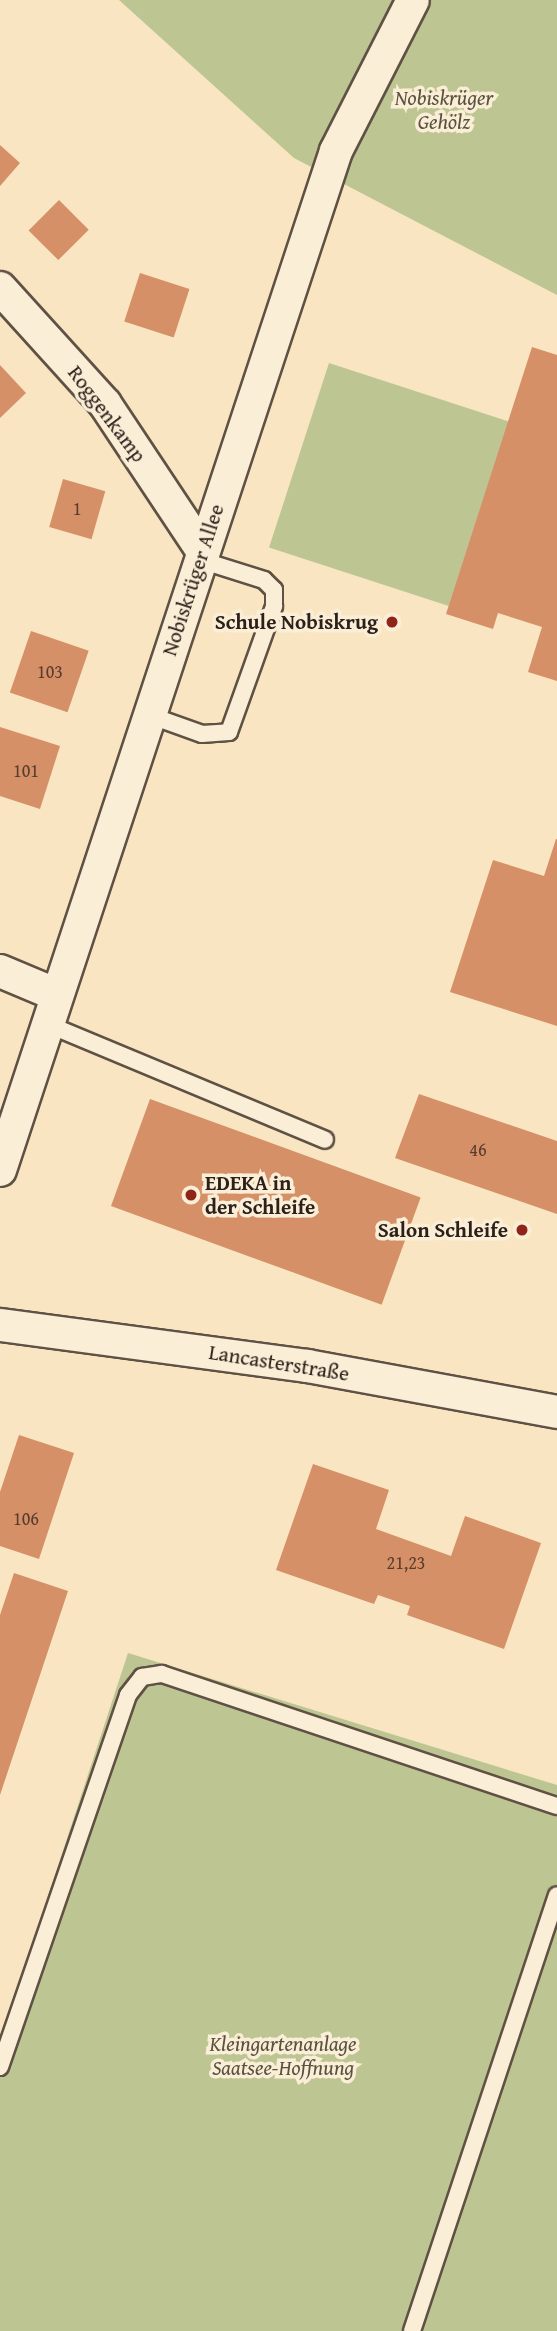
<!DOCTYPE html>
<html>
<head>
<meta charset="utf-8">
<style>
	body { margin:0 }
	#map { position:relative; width:557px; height:2331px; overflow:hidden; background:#f9e5c1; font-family:"Gentium Book Plus",serif }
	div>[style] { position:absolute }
	.green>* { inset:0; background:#bdc593; transform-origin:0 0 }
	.building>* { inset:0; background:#d59068; transform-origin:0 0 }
	.roads { filter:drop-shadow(2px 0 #5f5144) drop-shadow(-2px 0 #5f5144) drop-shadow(0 2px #5f5144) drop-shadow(0 -2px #5f5144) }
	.service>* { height:16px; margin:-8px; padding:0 8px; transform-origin:8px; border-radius:8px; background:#fbeed7 }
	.minor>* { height:32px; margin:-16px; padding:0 16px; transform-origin:16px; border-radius:16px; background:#fbeed7 }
	.dots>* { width:19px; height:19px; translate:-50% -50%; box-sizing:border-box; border:4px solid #fbeed7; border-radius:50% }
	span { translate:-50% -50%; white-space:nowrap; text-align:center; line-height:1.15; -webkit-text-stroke:7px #fbeed7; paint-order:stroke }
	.number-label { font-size:18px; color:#563c2e }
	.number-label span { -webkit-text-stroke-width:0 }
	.park-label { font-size:21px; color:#58523f; font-style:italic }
	.street-label { font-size:21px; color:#2c201b }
	.poi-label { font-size:21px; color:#2c201b; font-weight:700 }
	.right { translate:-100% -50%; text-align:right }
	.left { translate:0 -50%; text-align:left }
</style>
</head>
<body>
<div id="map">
	<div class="green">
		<div style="clip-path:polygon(119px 0,557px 0,557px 295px,294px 158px)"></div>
		<div style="left:329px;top:363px;width:189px;height:194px;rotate:18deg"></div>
		<div style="clip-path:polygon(128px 1653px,557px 1785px,557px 2331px,0 2331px,0 2042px)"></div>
	</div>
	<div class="building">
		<div style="clip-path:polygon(0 145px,20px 163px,0 186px)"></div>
		<div style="left:59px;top:200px;width:42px;height:43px;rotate:45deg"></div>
		<div style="left:140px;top:273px;width:52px;height:51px;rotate:18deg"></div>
		<div style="clip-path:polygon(532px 347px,557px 355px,557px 681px,528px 672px,542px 627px,498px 613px,493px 629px,446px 614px)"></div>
		<div style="clip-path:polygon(0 365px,26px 393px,0 418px)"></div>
		<div style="left:63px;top:479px;width:44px;height:50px;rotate:16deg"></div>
		<div style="left:31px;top:631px;width:61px;height:65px;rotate:19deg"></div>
		<div style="clip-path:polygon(0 727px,60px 746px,40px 809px,0 796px)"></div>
		<div style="clip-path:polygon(556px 839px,557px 839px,557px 1026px,450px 992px,493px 860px,544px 876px)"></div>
		<div style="clip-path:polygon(419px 1094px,557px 1141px,557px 1214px,395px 1158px)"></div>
		<div style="left:150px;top:1099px;width:288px;height:114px;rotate:20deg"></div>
		<div style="clip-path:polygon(19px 1435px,74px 1453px,39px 1559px,0 1546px,0 1492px)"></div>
		<div style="clip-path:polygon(313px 1464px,389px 1490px,376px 1529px,451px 1556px,465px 1516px,541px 1543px,504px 1649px,407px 1615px,410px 1606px,378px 1595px,374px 1604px,276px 1570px)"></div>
		<div style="clip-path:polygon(14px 1573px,68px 1591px,0 1795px,0 1615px)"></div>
	</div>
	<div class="roads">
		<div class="service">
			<div style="left:149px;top:715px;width:56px;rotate:19.7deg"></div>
			<div style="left:202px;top:734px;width:27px;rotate:-4deg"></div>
			<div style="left:229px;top:732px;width:134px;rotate:-70.3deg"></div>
			<div style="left:274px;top:606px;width:16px;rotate:-90deg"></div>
			<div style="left:274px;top:590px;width:14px;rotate:-135deg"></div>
			<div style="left:264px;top:580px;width:67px;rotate:-162.6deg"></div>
			<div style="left:47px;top:1024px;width:301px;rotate:22.6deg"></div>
			<div style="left:0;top:2067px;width:393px;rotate:-71deg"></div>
			<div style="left:128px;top:1695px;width:23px;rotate:-52deg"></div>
			<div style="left:142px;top:1677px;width:20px;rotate:-9deg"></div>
			<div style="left:162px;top:1674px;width:416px;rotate:18.5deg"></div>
			<div style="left:412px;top:2331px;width:459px;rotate:-71.6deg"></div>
		</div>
		<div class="minor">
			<div style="left:0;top:288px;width:156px;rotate:47.8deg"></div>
			<div style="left:105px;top:404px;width:175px;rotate:56.4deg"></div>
			<div style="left:0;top:971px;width:62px;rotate:22.8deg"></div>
			<div style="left:0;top:1170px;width:1073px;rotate:-71.75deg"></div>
			<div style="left:336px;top:151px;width:169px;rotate:-63deg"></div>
			<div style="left:0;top:1325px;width:310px;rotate:7.6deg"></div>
			<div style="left:307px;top:1366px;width:254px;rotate:10.4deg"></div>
		</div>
	</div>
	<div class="dots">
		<div style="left:392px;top:622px;background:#8f2418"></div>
		<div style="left:191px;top:1195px;background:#8f2418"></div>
		<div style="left:522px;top:1230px;background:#8f2418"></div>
	</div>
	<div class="number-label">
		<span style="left:77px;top:509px">1</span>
		<span style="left:50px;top:672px">103</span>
		<span style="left:26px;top:771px">101</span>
		<span style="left:478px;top:1150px">46</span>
		<span style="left:26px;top:1519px">106</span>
		<span style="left:406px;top:1563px">21,23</span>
	</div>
	<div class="park-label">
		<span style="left:444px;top:110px">Nobiskrüger<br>Gehölz</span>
		<span style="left:283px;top:2056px">Kleingartenanlage<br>Saatsee-Hoffnung</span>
	</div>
	<div class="street-label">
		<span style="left:107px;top:414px;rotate:53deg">Roggenkamp</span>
		<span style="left:193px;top:580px;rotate:-72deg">Nobiskrüger Allee</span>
		<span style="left:279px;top:1363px;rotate:9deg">Lancasterstraße</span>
	</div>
	<div class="poi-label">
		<span class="right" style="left:378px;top:622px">Schule Nobiskrug</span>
		<span class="left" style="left:205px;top:1195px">EDEKA in<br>der Schleife</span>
		<span class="right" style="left:508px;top:1230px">Salon Schleife</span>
	</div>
</div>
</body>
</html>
